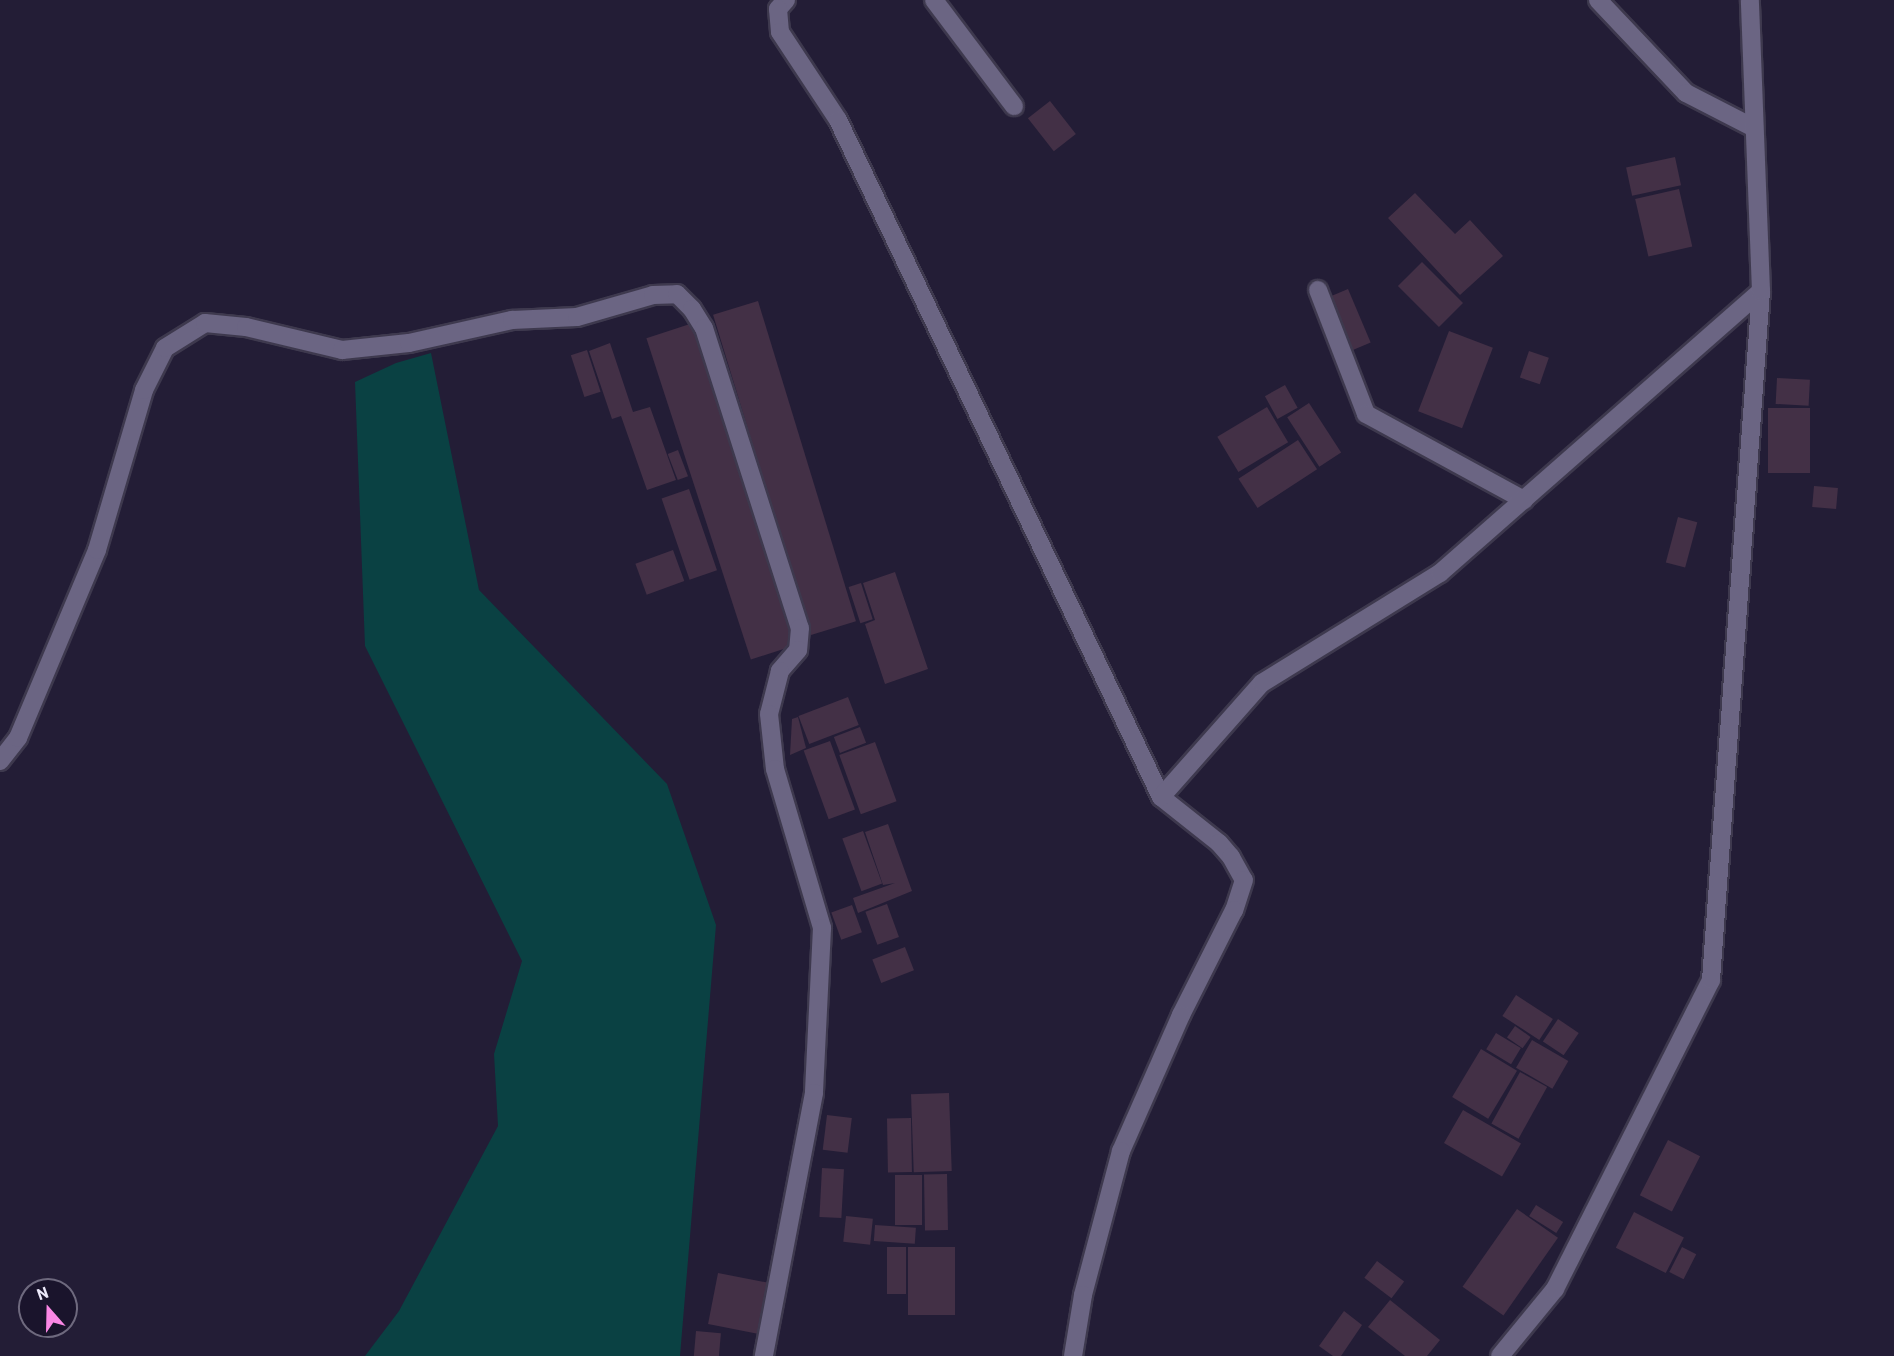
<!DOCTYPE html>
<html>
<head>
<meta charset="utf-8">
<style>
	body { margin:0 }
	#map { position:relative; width:1894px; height:1356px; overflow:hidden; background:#231d36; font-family:Barlow,sans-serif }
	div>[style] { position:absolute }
	.water>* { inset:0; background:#0a4143 }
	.building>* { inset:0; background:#433046; transform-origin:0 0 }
	.roads { filter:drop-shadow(2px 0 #3e394e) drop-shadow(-2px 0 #3e394e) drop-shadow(0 2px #3e394e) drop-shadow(0 -2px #3e394e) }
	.street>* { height:18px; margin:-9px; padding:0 9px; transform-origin:9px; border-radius:9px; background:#6b6583 }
	.secondary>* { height:18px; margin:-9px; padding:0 9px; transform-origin:9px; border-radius:9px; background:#6b6583 }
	span { translate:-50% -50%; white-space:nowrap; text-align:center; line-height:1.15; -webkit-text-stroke:4.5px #1a142c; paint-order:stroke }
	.north { position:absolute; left:18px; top:1278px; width:60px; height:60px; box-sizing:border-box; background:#1a142c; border:2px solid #6e697e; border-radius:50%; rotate:340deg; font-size:16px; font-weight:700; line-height:24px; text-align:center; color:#ece9fa }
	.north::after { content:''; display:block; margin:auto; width:21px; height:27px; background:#fb87e5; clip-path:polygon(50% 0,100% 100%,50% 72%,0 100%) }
</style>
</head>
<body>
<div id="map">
	<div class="water">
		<div style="clip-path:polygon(431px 353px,479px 590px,667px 784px,716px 925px,680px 1356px,365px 1356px,399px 1311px,498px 1126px,494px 1054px,522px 961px,365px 646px,355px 382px,396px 363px)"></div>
	</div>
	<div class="building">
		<div style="left:1050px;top:101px;width:42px;height:28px;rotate:52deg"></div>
		<div style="left:1675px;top:157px;width:29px;height:50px;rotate:78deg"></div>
		<div style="left:1679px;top:189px;width:59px;height:45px;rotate:77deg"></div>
		<div style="clip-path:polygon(1415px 193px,1455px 234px,1470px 220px,1503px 256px,1460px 295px,1388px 218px)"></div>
		<div style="left:1422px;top:262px;width:58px;height:34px;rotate:45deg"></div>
		<div style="left:1348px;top:289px;width:58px;height:29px;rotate:67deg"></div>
		<div style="left:758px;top:301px;width:335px;height:47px;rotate:73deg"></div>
		<div style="left:693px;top:323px;width:338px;height:49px;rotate:72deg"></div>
		<div style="left:1449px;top:331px;width:47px;height:86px;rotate:21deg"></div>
		<div style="clip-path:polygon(610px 343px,633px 412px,650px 407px,676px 480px,647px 490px,621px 416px,612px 419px,589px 351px)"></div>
		<div style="left:587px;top:350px;width:44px;height:17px;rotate:72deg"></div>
		<div style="left:1529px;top:351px;width:21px;height:28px;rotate:19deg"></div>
		<div style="left:1777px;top:378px;width:33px;height:26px;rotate:3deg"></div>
		<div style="left:1285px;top:385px;width:26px;height:23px;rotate:61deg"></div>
		<div style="left:1309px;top:403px;width:59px;height:26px;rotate:57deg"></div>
		<div style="left:1267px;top:407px;width:41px;height:58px;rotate:59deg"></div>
		<div style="left:1768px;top:408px;width:42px;height:65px"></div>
		<div style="left:1298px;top:440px;width:35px;height:71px;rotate:57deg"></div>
		<div style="left:678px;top:450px;width:28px;height:11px;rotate:69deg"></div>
		<div style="left:1814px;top:486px;width:24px;height:21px;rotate:5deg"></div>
		<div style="left:689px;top:489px;width:86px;height:29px;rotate:71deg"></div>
		<div style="left:1678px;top:517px;width:20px;height:47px;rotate:15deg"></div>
		<div style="left:673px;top:550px;width:33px;height:40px;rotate:70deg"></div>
		<div style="clip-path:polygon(895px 572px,928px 669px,885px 684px,865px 624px,875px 620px,863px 583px)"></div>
		<div style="left:861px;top:583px;width:38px;height:13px;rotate:72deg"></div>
		<div style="left:848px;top:697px;width:30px;height:53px;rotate:69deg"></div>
		<div style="clip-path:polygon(798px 717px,806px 748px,790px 755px,792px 719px)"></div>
		<div style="left:860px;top:727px;width:17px;height:28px;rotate:69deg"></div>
		<div style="left:830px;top:741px;width:73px;height:28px;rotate:70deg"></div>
		<div style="left:875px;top:742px;width:63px;height:38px;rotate:70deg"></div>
		<div style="clip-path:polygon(888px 824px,912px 891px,858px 913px,853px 898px,895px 883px,883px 885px,865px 832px)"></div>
		<div style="left:863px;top:831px;width:56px;height:22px;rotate:70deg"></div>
		<div style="left:887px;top:904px;width:35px;height:23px;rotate:70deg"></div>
		<div style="left:852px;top:905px;width:29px;height:22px;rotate:70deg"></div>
		<div style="left:905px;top:947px;width:25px;height:35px;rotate:69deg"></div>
		<div style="left:1516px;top:995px;width:44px;height:25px;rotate:33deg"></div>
		<div style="left:1558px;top:1019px;width:25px;height:27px;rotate:34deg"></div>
		<div style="left:1515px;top:1026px;width:19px;height:14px;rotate:35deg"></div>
		<div style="left:1496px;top:1033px;width:29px;height:19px;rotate:31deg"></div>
		<div style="left:1532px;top:1040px;width:42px;height:32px;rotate:30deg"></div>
		<div style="left:1481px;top:1049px;width:42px;height:56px;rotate:31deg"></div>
		<div style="left:1520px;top:1072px;width:31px;height:59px;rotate:29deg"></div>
		<div style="left:949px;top:1093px;width:78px;height:38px;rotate:88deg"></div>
		<div style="left:1463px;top:1110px;width:67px;height:38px;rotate:30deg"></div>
		<div style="left:827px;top:1115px;width:25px;height:35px;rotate:7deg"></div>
		<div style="left:911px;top:1118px;width:54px;height:24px;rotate:89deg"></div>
		<div style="left:1668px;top:1140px;width:36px;height:62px;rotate:27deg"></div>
		<div style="left:822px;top:1168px;width:22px;height:49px;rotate:3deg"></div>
		<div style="left:947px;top:1174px;width:56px;height:23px;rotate:89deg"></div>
		<div style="left:895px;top:1175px;width:27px;height:50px"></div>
		<div style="left:1536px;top:1205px;width:32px;height:13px;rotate:32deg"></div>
		<div style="left:1517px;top:1209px;width:50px;height:95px;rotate:35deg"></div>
		<div style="left:1634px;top:1212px;width:56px;height:40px;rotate:27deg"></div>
		<div style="left:846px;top:1216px;width:27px;height:26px;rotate:6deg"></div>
		<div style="left:875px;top:1225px;width:41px;height:16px;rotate:4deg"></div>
		<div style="left:887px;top:1247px;width:19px;height:47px"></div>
		<div style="left:908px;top:1247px;width:47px;height:68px"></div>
		<div style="left:1682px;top:1247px;width:16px;height:28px;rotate:27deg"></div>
		<div style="left:1377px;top:1261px;width:34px;height:21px;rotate:37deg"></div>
		<div style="left:718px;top:1273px;width:53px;height:52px;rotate:11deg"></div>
		<div style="clip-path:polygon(1390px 1300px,1440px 1340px,1427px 1356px,1405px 1356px,1368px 1327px)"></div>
		<div style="clip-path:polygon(1344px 1311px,1362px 1325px,1341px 1356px,1333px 1356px,1319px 1346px)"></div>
		<div style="left:696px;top:1331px;width:25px;height:25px;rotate:5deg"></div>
	</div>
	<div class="roads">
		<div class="street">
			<div style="left:786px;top:0;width:12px;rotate:132deg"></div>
			<div style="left:778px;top:9px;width:23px;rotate:85deg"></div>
			<div style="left:780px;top:32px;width:105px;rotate:56.6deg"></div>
			<div style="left:838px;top:120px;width:750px;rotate:64.49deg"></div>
			<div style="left:1161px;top:797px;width:74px;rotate:38.4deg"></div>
			<div style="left:1219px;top:843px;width:18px;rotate:49deg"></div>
			<div style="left:1231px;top:857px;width:26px;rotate:61deg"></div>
			<div style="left:1244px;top:880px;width:32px;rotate:108deg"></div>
			<div style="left:1234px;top:910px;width:118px;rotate:116.8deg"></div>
			<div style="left:1181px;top:1015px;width:149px;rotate:113.8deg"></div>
			<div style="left:1121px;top:1151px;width:149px;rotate:104.8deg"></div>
			<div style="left:1083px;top:1295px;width:62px;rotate:99.3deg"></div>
			<div style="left:934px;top:0;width:133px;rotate:53deg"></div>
			<div style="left:1598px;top:0;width:128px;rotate:46.6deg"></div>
			<div style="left:1686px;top:93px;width:76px;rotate:27.2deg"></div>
			<div style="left:1318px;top:290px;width:133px;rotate:68.8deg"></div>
			<div style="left:1366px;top:414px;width:180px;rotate:28.6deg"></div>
			<div style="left:0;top:761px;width:29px;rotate:-52deg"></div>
			<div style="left:18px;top:738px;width:204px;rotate:-67.2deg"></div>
			<div style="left:97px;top:550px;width:167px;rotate:-73.6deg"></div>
			<div style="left:144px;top:390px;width:47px;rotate:-63.4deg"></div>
			<div style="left:165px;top:348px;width:47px;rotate:-32deg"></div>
			<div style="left:205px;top:323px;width:41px;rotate:5.6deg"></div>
			<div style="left:246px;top:327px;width:99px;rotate:13.5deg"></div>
			<div style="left:342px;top:350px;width:67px;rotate:-6deg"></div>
			<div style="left:409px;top:343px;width:106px;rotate:-12.6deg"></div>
			<div style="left:512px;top:320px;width:65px;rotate:-2.6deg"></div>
			<div style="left:577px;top:317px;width:79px;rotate:-16.1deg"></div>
			<div style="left:653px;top:295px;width:24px;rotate:-2deg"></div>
			<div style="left:677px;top:294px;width:21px;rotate:45deg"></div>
			<div style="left:692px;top:309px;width:22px;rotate:58deg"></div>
			<div style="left:704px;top:328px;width:315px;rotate:72.3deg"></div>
			<div style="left:800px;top:628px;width:22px;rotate:95deg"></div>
			<div style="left:798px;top:650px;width:28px;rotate:131deg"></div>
			<div style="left:780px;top:671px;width:44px;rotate:104.3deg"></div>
			<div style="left:769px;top:714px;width:55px;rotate:83.8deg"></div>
			<div style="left:775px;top:769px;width:166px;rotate:73.5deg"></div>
			<div style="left:822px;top:928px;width:165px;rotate:92.8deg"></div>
			<div style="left:814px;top:1093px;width:268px;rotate:100.8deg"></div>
			<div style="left:1161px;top:797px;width:152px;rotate:-48.5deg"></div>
			<div style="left:1262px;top:683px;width:209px;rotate:-31.7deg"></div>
			<div style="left:1440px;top:573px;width:427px;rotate:-41.3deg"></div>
		</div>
		<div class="secondary">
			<div style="left:1500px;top:1356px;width:87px;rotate:-50.6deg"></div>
			<div style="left:1555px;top:1289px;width:346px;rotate:-63.2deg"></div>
			<div style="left:1711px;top:980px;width:691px;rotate:-85.85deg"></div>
			<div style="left:1761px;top:291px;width:291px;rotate:-92.2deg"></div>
		</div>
	</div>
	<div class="north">N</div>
</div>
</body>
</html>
